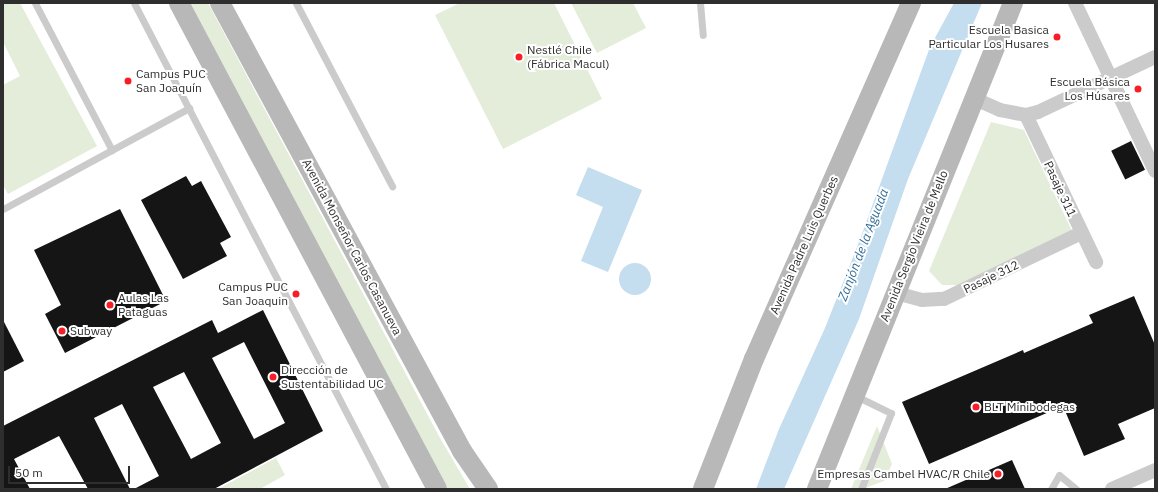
<!DOCTYPE html>
<html>
<head>
<meta charset="utf-8">
<style>
	body { margin:0 }
	#map { position:relative; width:1158px; height:492px; overflow:hidden; background:#fff; font-family:"IBM Plex Sans",sans-serif }
	div>[style] { position:absolute }
	.green>* { inset:0; background:#e3edda }
	.water>* { inset:0; background:#c4ddef }
	.round { border-radius:50% }
	.building>* { inset:0; background:#151515; transform-origin:0 0 }
	.service>* { height:7px; margin:-3.5px; padding:0 3.5px; transform-origin:3.5px; border-radius:3.5px; background:#cbcbcb }
	.minor>* { height:14px; margin:-7px; padding:0 7px; transform-origin:7px; border-radius:7px; background:#cbcbcb }
	.secondary>* { height:20px; margin:-10px; padding:0 10px; transform-origin:10px; border-radius:10px; background:#b8b8b8 }
	.dots>* { width:11px; height:11px; translate:-50% -50%; box-sizing:border-box; border:2px solid #fff; border-radius:50% }
	span { translate:-50% -50%; white-space:nowrap; text-align:center; line-height:1.15; -webkit-text-stroke:4px #fff; paint-order:stroke }
	.poi-label { font-size:12px; color:#2e2e2e }
	.right { translate:-100% -50%; text-align:right }
	.left { translate:0 -50%; text-align:left }
	.street-label { font-size:12px; color:#2e2e2e }
	.water-label { font-size:13px; color:#346e98; font-style:italic }
	.frame { position:absolute; inset:0; border:4px solid #2e2e2e; pointer-events:none }
	.scale { position:absolute; left:8px; top:466px; width:122px; height:18px; box-sizing:border-box; border:2px solid #2e2e2e; border-top:0; padding-left:5px; font-size:12px; line-height:14px; white-space:nowrap; color:#2e2e2e; -webkit-text-stroke:3px #fff; paint-order:stroke }
</style>
</head>
<body>
<div id="map">
	<div class="green">
		<div style="clip-path:polygon(3px 3px,20px 3px,97px 146px,8px 194px,3px 185px,3px 85px,20px 76px,3px 42px)"></div>
		<div style="clip-path:polygon(186px 3px,208px 3px,440px 438px,470px 489px,445px 489px)"></div>
		<div style="clip-path:polygon(460px 3px,554px 3px,602px 99px,503px 149px,435px 15px)"></div>
		<div style="clip-path:polygon(571px 3px,633px 3px,646px 28px,597px 53px)"></div>
		<div style="clip-path:polygon(991px 122px,1024px 130px,1072px 231px,959px 285px,942px 285px,929px 271px)"></div>
		<div style="clip-path:polygon(877px 426px,892px 464px,884px 481px,863px 489px,851px 489px)"></div>
		<div style="clip-path:polygon(276px 458px,285px 475px,260px 489px,218px 489px)"></div>
	</div>
	<div class="water">
		<div style="clip-path:polygon(954px 3px,982px 3px,908px 179px,859px 319px,784px 489px,756px 489px,779px 429px,825px 328px,859px 242px,930px 47px)"></div>
		<div style="clip-path:polygon(588px 167px,642px 190px,608px 272px,581px 261px,603px 207px,576px 195px)"></div>
		<div class="round" style="left:619px;top:263px;width:32px;height:32px"></div>
	</div>
	<div class="building">
		<div style="left:1131px;top:141px;width:32px;height:22px;rotate:64deg"></div>
		<div style="clip-path:polygon(186px 176px,192px 186px,201px 181px,231px 237px,220px 243px,227px 256px,183px 279px,141px 200px)"></div>
		<div style="clip-path:polygon(120px 209px,166px 301px,65px 353px,45px 314px,61px 305px,34px 250px)"></div>
		<div style="clip-path:polygon(1134px 296px,1155px 345px,1155px 408px,1118px 424px,1125px 439px,1084px 456px,1063px 406px,929px 464px,902px 402px,1023px 350px,1024px 353px,1093px 323px,1089px 315px)"></div>
		<div style="clip-path:polygon(evenodd,263px 310px,323px 431px,214px 489px,134px 489px,159px 476px,122px 404px,94px 418px,130px 489px,88px 489px,59px 436px,14px 459px,30px 489px,3px 489px,3px 426px,212px 320px,218px 333px,263px 310px,244px 342px,285px 423px,254px 439px,212px 358px,244px 342px,263px 310px,184px 372px,221px 443px,191px 459px,153px 387px,184px 372px)"></div>
		<div style="clip-path:polygon(3px 320px,24px 361px,3px 372px)"></div>
		<div style="clip-path:polygon(1012px 460px,1025px 489px,945px 489px)"></div>
	</div>
	<div class="service">
		<div style="left:35px;top:3px;width:166px;rotate:62.4deg"></div>
		<div style="left:134px;top:3px;width:547px;rotate:62.59deg"></div>
		<div style="left:296px;top:3px;width:207px;rotate:62.3deg"></div>
		<div style="left:700px;top:3px;width:32px;rotate:85deg"></div>
		<div style="left:3px;top:209px;width:212px;rotate:-28.5deg"></div>
		<div style="left:856px;top:396px;width:39px;rotate:26deg"></div>
		<div style="left:891px;top:413px;width:82px;rotate:111.5deg"></div>
		<div style="left:1051px;top:489px;width:16px;rotate:-60deg"></div>
		<div style="left:1059px;top:475px;width:22px;rotate:39deg"></div>
	</div>
	<div class="minor">
		<div style="left:1075px;top:3px;width:186px;rotate:64.5deg"></div>
		<div style="left:973px;top:98px;width:30px;rotate:24deg"></div>
		<div style="left:1000px;top:110px;width:26px;rotate:11deg"></div>
		<div style="left:1026px;top:115px;width:12px;rotate:-14deg"></div>
		<div style="left:1038px;top:112px;width:129px;rotate:-25.2deg"></div>
		<div style="left:1026px;top:115px;width:163px;rotate:64.5deg"></div>
		<div style="left:896px;top:293px;width:27px;rotate:15deg"></div>
		<div style="left:922px;top:300px;width:22px;rotate:-3deg"></div>
		<div style="left:944px;top:299px;width:152px;rotate:-25.7deg"></div>
		<div style="left:1112px;top:489px;width:47px;rotate:-23.8deg"></div>
	</div>
	<div class="secondary">
		<div style="left:179px;top:3px;width:550px;rotate:62.04deg"></div>
		<div style="left:220px;top:3px;width:509px;rotate:61.62deg"></div>
		<div style="left:462px;top:451px;width:46px;rotate:55.6deg"></div>
		<div style="left:703px;top:489px;width:140px;rotate:-68.6deg"></div>
		<div style="left:754px;top:359px;width:389px;rotate:-66.2deg"></div>
		<div style="left:817px;top:489px;width:524px;rotate:-68.04deg"></div>
	</div>
	<div class="dots">
		<div style="left:1057px;top:37px;background:#f71e26"></div>
		<div style="left:519px;top:57px;background:#f71e26"></div>
		<div style="left:128px;top:81px;background:#f71e26"></div>
		<div style="left:1138px;top:89px;background:#f71e26"></div>
		<div style="left:296px;top:294px;background:#f71e26"></div>
		<div style="left:110px;top:305px;background:#f71e26"></div>
		<div style="left:62px;top:331px;background:#f71e26"></div>
		<div style="left:273px;top:377px;background:#f71e26"></div>
		<div style="left:976px;top:407px;background:#f71e26"></div>
		<div style="left:998px;top:474px;background:#f71e26"></div>
	</div>
	<div class="poi-label">
		<span class="right" style="left:1049px;top:37px">Escuela Basica<br>Particular Los Husares</span>
		<span class="left" style="left:527px;top:57px">Nestlé Chile<br>(Fábrica Macul)</span>
		<span class="left" style="left:136px;top:81px">Campus PUC<br>San Joaquín</span>
		<span class="right" style="left:1130px;top:89px">Escuela Básica<br>Los Húsares</span>
		<span class="right" style="left:288px;top:294px">Campus PUC<br>San Joaquin</span>
		<span class="left" style="left:118px;top:305px">Aulas Las<br>Pataguas</span>
		<span class="left" style="left:70px;top:331px">Subway</span>
		<span class="left" style="left:281px;top:377px">Dirección de<br>Sustentabilidad UC</span>
		<span class="left" style="left:984px;top:407px">BLT Minibodegas</span>
		<span class="right" style="left:990px;top:474px">Empresas Cambel HVAC/R Chile</span>
	</div>
	<div class="street-label">
		<span style="left:1060px;top:189px;rotate:65deg">Pasaje 311</span>
		<span style="left:804px;top:245px;rotate:-66deg">Avenida Padre Luis Querbes</span>
		<span style="left:914px;top:246px;rotate:-68deg">Avenida Sergio Vieira de Mello</span>
		<span style="left:352px;top:247px;rotate:62deg">Avenida Monseñor Carlos Casanueva</span>
		<span style="left:991px;top:277px;rotate:-26deg">Pasaje 312</span>
	</div>
	<div class="water-label">
		<span style="left:864px;top:245px;rotate:-69deg">Zanjón de la Aguada</span>
	</div>
	<div class="frame"></div>
	<div class="scale">50 m</div>
</div>
</body>
</html>
